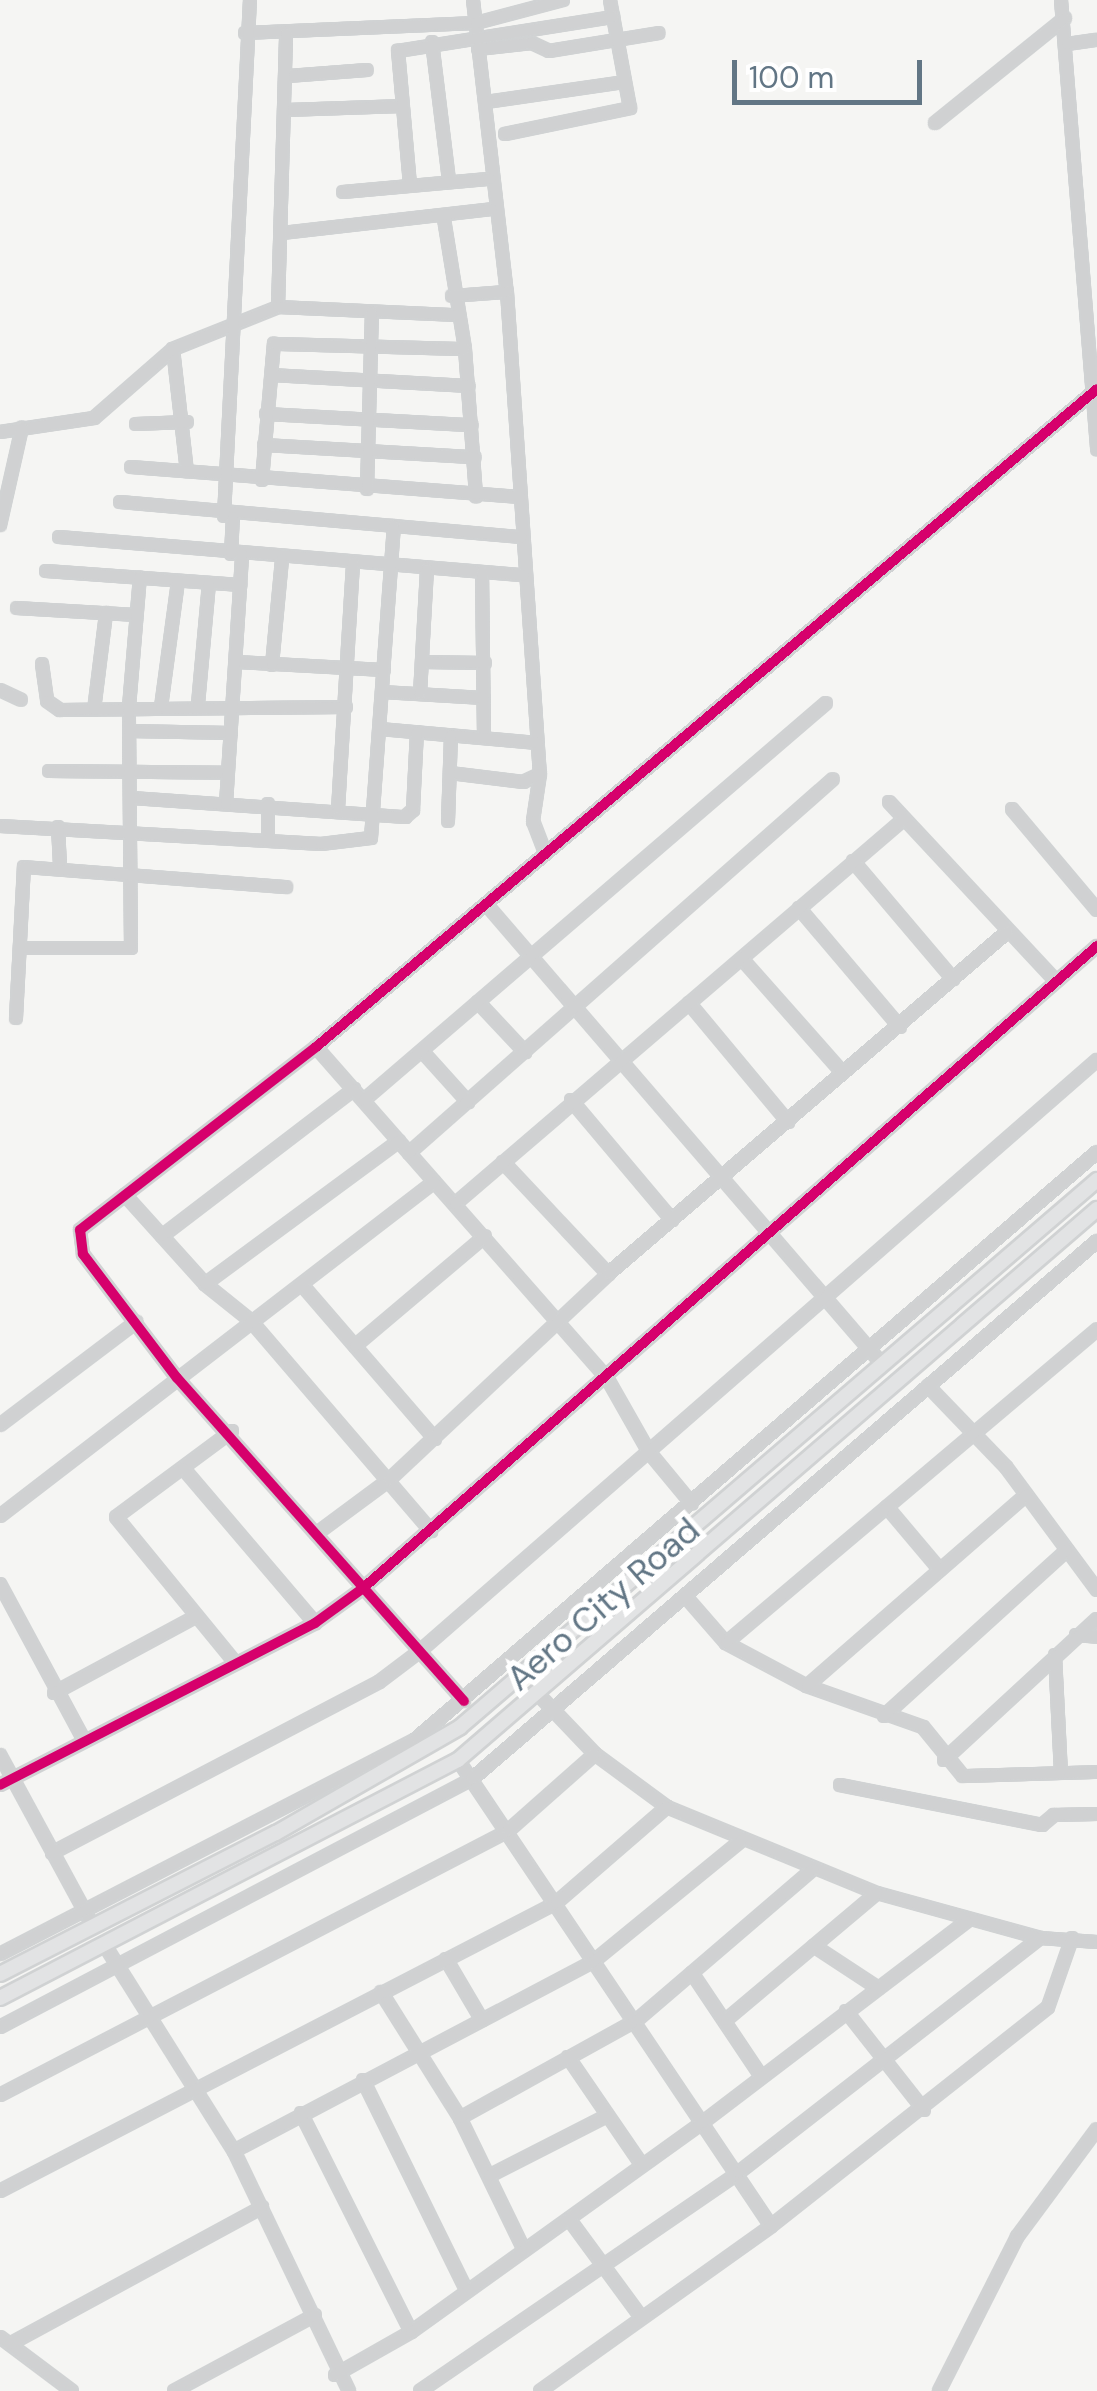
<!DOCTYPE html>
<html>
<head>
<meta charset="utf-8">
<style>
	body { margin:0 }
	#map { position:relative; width:1097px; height:2391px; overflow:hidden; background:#f5f5f3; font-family:"DM Sans",sans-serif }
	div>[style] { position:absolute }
	.roads { filter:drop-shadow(2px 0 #d0d2d3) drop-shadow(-2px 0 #d0d2d3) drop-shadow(0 2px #d0d2d3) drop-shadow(0 -2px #d0d2d3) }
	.street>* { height:10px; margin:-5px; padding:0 5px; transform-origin:5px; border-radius:5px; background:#d0d1d2 }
	.secondary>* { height:14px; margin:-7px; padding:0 7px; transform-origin:7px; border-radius:7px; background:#e2e3e4 }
	.cycleway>* { height:10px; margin:-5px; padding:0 5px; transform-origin:5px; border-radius:5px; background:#d6006c }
	span { translate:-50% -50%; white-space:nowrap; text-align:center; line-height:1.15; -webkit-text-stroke:10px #fff; paint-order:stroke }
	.street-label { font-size:35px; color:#627685 }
	.scale { position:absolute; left:732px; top:60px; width:190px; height:45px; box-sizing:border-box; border:5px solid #627685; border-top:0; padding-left:12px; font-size:30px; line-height:35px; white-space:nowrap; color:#627685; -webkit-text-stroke:8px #fff; paint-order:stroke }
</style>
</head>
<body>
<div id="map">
	<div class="roads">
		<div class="street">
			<div style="left:473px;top:0;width:294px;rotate:83.4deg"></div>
			<div style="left:507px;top:292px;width:483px;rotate:86.1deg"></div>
			<div style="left:540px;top:774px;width:48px;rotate:98.5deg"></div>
			<div style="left:533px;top:821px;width:31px;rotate:69deg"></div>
			<div style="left:1061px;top:0;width:451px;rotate:85.4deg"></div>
			<div style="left:245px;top:33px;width:231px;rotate:-2.5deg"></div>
			<div style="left:476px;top:23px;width:90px;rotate:-14.8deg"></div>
			<div style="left:432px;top:42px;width:140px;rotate:83deg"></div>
			<div style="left:1067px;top:44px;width:30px;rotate:-8deg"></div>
			<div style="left:478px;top:49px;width:54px;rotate:-6.3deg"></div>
			<div style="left:532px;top:43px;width:19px;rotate:25deg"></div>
			<div style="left:549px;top:51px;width:111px;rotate:-9.3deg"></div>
			<div style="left:288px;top:76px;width:79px;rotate:-4.3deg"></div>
			<div style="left:486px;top:102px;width:139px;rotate:-8.2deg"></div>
			<div style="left:286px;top:110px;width:117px;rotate:-2deg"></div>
			<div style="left:935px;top:123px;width:167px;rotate:-38.9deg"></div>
			<div style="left:505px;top:134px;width:128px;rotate:-11.7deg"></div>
			<div style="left:630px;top:108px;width:110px;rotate:-100.5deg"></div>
			<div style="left:410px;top:185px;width:135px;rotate:-95.1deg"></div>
			<div style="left:398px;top:51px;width:218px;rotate:-9deg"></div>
			<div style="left:343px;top:192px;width:148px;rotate:-5.1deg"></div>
			<div style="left:444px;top:219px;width:132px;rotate:80.8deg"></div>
			<div style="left:465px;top:349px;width:148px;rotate:85.7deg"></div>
			<div style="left:282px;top:233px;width:211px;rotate:-6.5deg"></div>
			<div style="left:452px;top:296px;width:55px;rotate:-4.2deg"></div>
			<div style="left:278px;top:307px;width:274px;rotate:-88.3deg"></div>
			<div style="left:173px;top:349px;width:123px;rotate:83.5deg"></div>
			<div style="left:271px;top:375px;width:198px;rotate:3.2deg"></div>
			<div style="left:266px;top:414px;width:206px;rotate:3.1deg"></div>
			<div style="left:136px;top:424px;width:51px;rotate:-2.2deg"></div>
			<div style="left:0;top:432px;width:95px;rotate:-8.5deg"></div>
			<div style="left:94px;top:418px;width:105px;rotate:-41.1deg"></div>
			<div style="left:173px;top:349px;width:113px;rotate:-21.8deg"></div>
			<div style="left:278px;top:307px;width:179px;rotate:2.6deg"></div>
			<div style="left:264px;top:445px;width:211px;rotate:3.3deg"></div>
			<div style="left:131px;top:467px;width:390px;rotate:4.4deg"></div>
			<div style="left:262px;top:480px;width:137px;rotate:-85deg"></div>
			<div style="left:274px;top:344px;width:191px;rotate:1.5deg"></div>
			<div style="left:367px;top:489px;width:177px;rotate:-88.4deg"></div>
			<div style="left:120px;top:502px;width:403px;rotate:5deg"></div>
			<div style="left:224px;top:516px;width:517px;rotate:-87.12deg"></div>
			<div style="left:0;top:525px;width:100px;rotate:-77.3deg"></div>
			<div style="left:59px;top:537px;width:466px;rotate:4.7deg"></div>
			<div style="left:231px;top:554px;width:37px;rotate:-87deg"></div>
			<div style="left:46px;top:571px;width:195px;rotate:4.1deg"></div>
			<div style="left:482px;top:572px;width:166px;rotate:89.3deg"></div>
			<div style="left:17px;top:608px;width:119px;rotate:3.4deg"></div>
			<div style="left:237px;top:662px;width:147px;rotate:3.1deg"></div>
			<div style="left:423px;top:662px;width:62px;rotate:0.9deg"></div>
			<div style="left:42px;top:664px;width:37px;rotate:82deg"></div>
			<div style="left:47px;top:701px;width:16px;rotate:35deg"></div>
			<div style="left:60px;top:710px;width:286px;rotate:-0.6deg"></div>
			<div style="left:272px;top:665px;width:106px;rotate:-84.6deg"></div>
			<div style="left:0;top:690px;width:23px;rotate:25deg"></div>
			<div style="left:382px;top:692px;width:102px;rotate:3.4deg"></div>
			<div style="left:420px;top:694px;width:125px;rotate:-86.8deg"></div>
			<div style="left:198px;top:704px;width:121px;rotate:-84.8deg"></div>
			<div style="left:161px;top:707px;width:127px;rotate:-82.3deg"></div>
			<div style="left:94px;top:710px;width:98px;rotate:-82.9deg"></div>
			<div style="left:380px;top:729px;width:158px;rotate:5.1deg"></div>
			<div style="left:129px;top:731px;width:102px;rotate:1.1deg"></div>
			<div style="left:49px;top:771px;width:179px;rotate:0.6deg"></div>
			<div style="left:450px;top:773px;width:74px;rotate:7deg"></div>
			<div style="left:523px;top:782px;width:19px;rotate:-25deg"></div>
			<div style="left:132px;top:798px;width:274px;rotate:4deg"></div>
			<div style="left:405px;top:817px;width:11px;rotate:-41deg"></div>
			<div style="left:413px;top:810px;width:78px;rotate:-87.1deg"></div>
			<div style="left:889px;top:802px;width:243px;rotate:47deg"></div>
			<div style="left:226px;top:804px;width:250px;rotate:-86.3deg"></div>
			<div style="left:268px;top:804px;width:36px;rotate:90deg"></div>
			<div style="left:338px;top:809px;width:247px;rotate:-86.5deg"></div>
			<div style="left:1012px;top:809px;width:132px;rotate:49.9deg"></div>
			<div style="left:448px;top:821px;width:86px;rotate:-88deg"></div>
			<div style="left:0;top:826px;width:322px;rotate:3.2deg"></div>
			<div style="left:321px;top:844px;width:50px;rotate:-6.8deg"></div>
			<div style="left:371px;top:838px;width:313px;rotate:-85.8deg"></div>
			<div style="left:58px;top:827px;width:39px;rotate:87deg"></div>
			<div style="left:853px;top:861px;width:155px;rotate:49.7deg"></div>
			<div style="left:486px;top:904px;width:608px;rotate:49.27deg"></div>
			<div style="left:799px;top:908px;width:156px;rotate:49.7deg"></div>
			<div style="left:22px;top:948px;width:109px"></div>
			<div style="left:131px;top:948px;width:241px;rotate:-90.5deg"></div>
			<div style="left:129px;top:707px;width:130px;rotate:-85.2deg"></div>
			<div style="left:742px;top:959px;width:152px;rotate:48.5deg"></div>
			<div style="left:478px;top:1002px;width:69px;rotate:46.8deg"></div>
			<div style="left:689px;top:1003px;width:155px;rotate:50.2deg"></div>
			<div style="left:16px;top:1018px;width:151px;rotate:-87deg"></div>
			<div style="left:24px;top:867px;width:263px;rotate:4.4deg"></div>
			<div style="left:316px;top:1047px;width:441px;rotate:48.7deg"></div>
			<div style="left:607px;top:1378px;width:85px;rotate:60.4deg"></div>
			<div style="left:649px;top:1452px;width:67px;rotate:50.4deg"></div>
			<div style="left:422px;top:1051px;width:69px;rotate:48deg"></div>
			<div style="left:364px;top:1100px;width:609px;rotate:-40.67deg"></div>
			<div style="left:571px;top:1100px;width:157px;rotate:49.9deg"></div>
			<div style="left:409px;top:1153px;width:565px;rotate:-41.41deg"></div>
			<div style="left:503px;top:1162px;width:154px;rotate:46.8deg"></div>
			<div style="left:125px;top:1195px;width:120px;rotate:48deg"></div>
			<div style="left:205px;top:1284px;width:59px;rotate:38.8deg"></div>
			<div style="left:251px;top:1321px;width:277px;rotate:49.4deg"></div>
			<div style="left:455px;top:1204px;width:591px;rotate:-40.61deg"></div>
			<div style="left:162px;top:1236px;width:242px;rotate:-37.4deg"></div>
			<div style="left:205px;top:1284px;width:241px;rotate:-36.4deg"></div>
			<div style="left:303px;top:1286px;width:202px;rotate:49.2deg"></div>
			<div style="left:355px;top:1346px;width:170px;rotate:-40.2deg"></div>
			<div style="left:928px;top:1386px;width:112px;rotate:46.1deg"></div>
			<div style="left:1006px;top:1467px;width:153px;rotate:53.5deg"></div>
			<div style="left:0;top:1425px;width:171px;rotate:-37.1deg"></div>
			<div style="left:232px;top:1431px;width:144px;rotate:143.4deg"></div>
			<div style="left:116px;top:1517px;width:186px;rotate:50.7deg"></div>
			<div style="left:183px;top:1468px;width:204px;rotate:49.6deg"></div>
			<div style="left:887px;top:1507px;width:82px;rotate:49.9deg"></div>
			<div style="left:0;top:1516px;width:548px;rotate:-37.58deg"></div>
			<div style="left:316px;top:1534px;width:91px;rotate:-36.5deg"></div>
			<div style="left:389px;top:1480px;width:301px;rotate:-43.2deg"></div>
			<div style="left:608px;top:1274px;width:526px;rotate:-40.6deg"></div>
			<div style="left:0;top:1584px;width:177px;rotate:61.7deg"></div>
			<div style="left:686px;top:1597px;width:61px;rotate:49deg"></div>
			<div style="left:726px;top:1643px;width:92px;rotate:28deg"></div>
			<div style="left:807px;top:1686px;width:123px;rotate:19.5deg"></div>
			<div style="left:923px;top:1727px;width:63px;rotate:50.8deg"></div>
			<div style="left:963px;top:1776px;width:134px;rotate:-1.7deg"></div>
			<div style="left:1076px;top:1635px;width:21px;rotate:5deg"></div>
			<div style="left:726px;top:1643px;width:486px;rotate:-40.2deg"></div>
			<div style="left:1055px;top:1655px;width:117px;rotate:87.1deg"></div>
			<div style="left:807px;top:1686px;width:291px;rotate:-41.1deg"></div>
			<div style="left:536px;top:1692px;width:86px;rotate:46.4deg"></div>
			<div style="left:595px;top:1754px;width:89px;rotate:36.4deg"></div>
			<div style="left:667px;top:1807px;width:227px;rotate:22.3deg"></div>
			<div style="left:877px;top:1893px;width:169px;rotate:15.4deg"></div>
			<div style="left:1040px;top:1938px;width:57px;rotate:4deg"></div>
			<div style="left:54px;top:1693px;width:162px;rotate:-28.3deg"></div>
			<div style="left:464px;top:1701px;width:432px;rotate:-131.6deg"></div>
			<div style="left:177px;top:1378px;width:156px;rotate:-127.2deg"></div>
			<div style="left:83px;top:1254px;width:24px;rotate:-97deg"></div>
			<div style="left:80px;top:1230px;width:299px;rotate:-37.8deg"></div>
			<div style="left:316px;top:1047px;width:1021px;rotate:-40.11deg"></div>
			<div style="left:884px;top:1716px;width:247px;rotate:-42.2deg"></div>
			<div style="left:0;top:1755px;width:195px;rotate:61.5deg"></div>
			<div style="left:458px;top:1760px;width:561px;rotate:56.11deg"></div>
			<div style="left:944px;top:1760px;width:208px;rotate:-42.7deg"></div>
			<div style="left:0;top:1785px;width:354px;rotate:-27.2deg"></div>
			<div style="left:315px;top:1623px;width:58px;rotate:-35.9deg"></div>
			<div style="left:362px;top:1589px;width:977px;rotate:-41.18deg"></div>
			<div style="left:840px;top:1785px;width:206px;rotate:11.2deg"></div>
			<div style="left:1042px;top:1825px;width:16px;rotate:-40deg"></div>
			<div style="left:1054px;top:1815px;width:43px;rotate:-1.3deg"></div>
			<div style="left:52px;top:1853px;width:369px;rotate:-27.6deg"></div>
			<div style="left:379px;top:1682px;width:51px;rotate:-37.1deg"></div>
			<div style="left:420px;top:1651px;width:899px;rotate:-41.12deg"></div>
			<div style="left:104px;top:1944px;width:244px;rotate:57.9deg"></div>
			<div style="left:234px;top:2151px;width:266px;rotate:64.4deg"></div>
			<div style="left:814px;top:1946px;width:77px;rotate:33.3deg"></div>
			<div style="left:0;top:1954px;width:468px;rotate:-27.3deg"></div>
			<div style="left:416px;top:1739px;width:899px;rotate:-40.76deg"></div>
			<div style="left:446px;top:1959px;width:71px;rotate:59.5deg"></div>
			<div style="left:692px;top:1973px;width:124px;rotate:56.2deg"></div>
			<div style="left:381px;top:1992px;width:149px;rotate:57.9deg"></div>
			<div style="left:460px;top:2118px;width:147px;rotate:64.1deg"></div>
			<div style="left:846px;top:2011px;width:126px;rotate:51.8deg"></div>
			<div style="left:726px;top:2020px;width:197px;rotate:-40.1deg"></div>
			<div style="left:0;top:2027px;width:533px;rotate:-27.72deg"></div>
			<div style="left:472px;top:1779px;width:825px;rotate:-40.72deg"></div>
			<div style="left:568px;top:2057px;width:131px;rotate:55.6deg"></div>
			<div style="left:363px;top:2080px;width:235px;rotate:63.8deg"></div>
			<div style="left:0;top:2095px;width:573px;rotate:-27.46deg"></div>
			<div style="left:508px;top:1831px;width:116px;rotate:-41.5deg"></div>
			<div style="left:301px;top:2113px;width:245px;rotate:63.3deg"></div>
			<div style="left:460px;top:2118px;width:202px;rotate:-29deg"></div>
			<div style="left:637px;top:2020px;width:232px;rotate:-40.6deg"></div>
			<div style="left:234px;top:2151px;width:407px;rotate:-27.8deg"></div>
			<div style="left:594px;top:1961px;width:191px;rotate:-39.3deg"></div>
			<div style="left:489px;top:2176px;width:132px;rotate:-27deg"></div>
			<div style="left:0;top:2191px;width:626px;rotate:-27.38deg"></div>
			<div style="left:556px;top:1903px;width:147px;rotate:-40.9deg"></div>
			<div style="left:569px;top:2219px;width:122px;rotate:53.7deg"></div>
			<div style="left:0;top:2337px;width:90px;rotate:36.9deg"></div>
			<div style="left:10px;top:2344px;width:287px;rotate:-28.5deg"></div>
			<div style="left:335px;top:2375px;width:87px;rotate:-29.5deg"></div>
			<div style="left:411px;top:2332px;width:358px;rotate:-35.7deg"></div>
			<div style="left:702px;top:2123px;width:333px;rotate:-37.3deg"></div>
			<div style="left:174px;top:2391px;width:160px;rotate:-28.3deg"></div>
			<div style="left:420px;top:2391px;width:386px;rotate:-34.4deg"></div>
			<div style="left:738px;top:2173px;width:383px;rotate:-37.9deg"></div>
			<div style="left:540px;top:2391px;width:284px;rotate:-35.5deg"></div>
			<div style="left:771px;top:2226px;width:353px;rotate:-38.3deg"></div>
			<div style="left:1048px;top:2007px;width:73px;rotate:-70.8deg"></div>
			<div style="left:939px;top:2391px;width:173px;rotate:-63.1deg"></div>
			<div style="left:1017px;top:2237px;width:134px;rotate:-53.5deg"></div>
		</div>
		<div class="secondary">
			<div style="left:0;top:1974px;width:310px;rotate:-27.1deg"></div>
			<div style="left:276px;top:1833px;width:212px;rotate:-29.9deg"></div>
			<div style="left:460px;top:1727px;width:840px;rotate:-40.65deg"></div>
			<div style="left:0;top:1998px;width:516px;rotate:-27.46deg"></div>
			<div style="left:458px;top:1760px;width:844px;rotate:-40.77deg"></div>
		</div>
	</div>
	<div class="cycleway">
		<div style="left:464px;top:1701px;width:432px;rotate:-131.6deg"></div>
		<div style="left:177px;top:1378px;width:156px;rotate:-127.2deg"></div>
		<div style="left:83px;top:1254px;width:24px;rotate:-97deg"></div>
		<div style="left:80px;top:1230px;width:299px;rotate:-37.8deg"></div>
		<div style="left:316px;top:1047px;width:1021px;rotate:-40.11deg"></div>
		<div style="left:0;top:1785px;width:354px;rotate:-27.2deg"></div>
		<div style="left:315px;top:1623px;width:58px;rotate:-35.9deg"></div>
		<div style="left:362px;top:1589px;width:977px;rotate:-41.18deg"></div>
	</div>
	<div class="street-label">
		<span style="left:603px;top:1604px;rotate:-41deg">Aero City Road</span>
	</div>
	<div class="scale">100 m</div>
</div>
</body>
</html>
